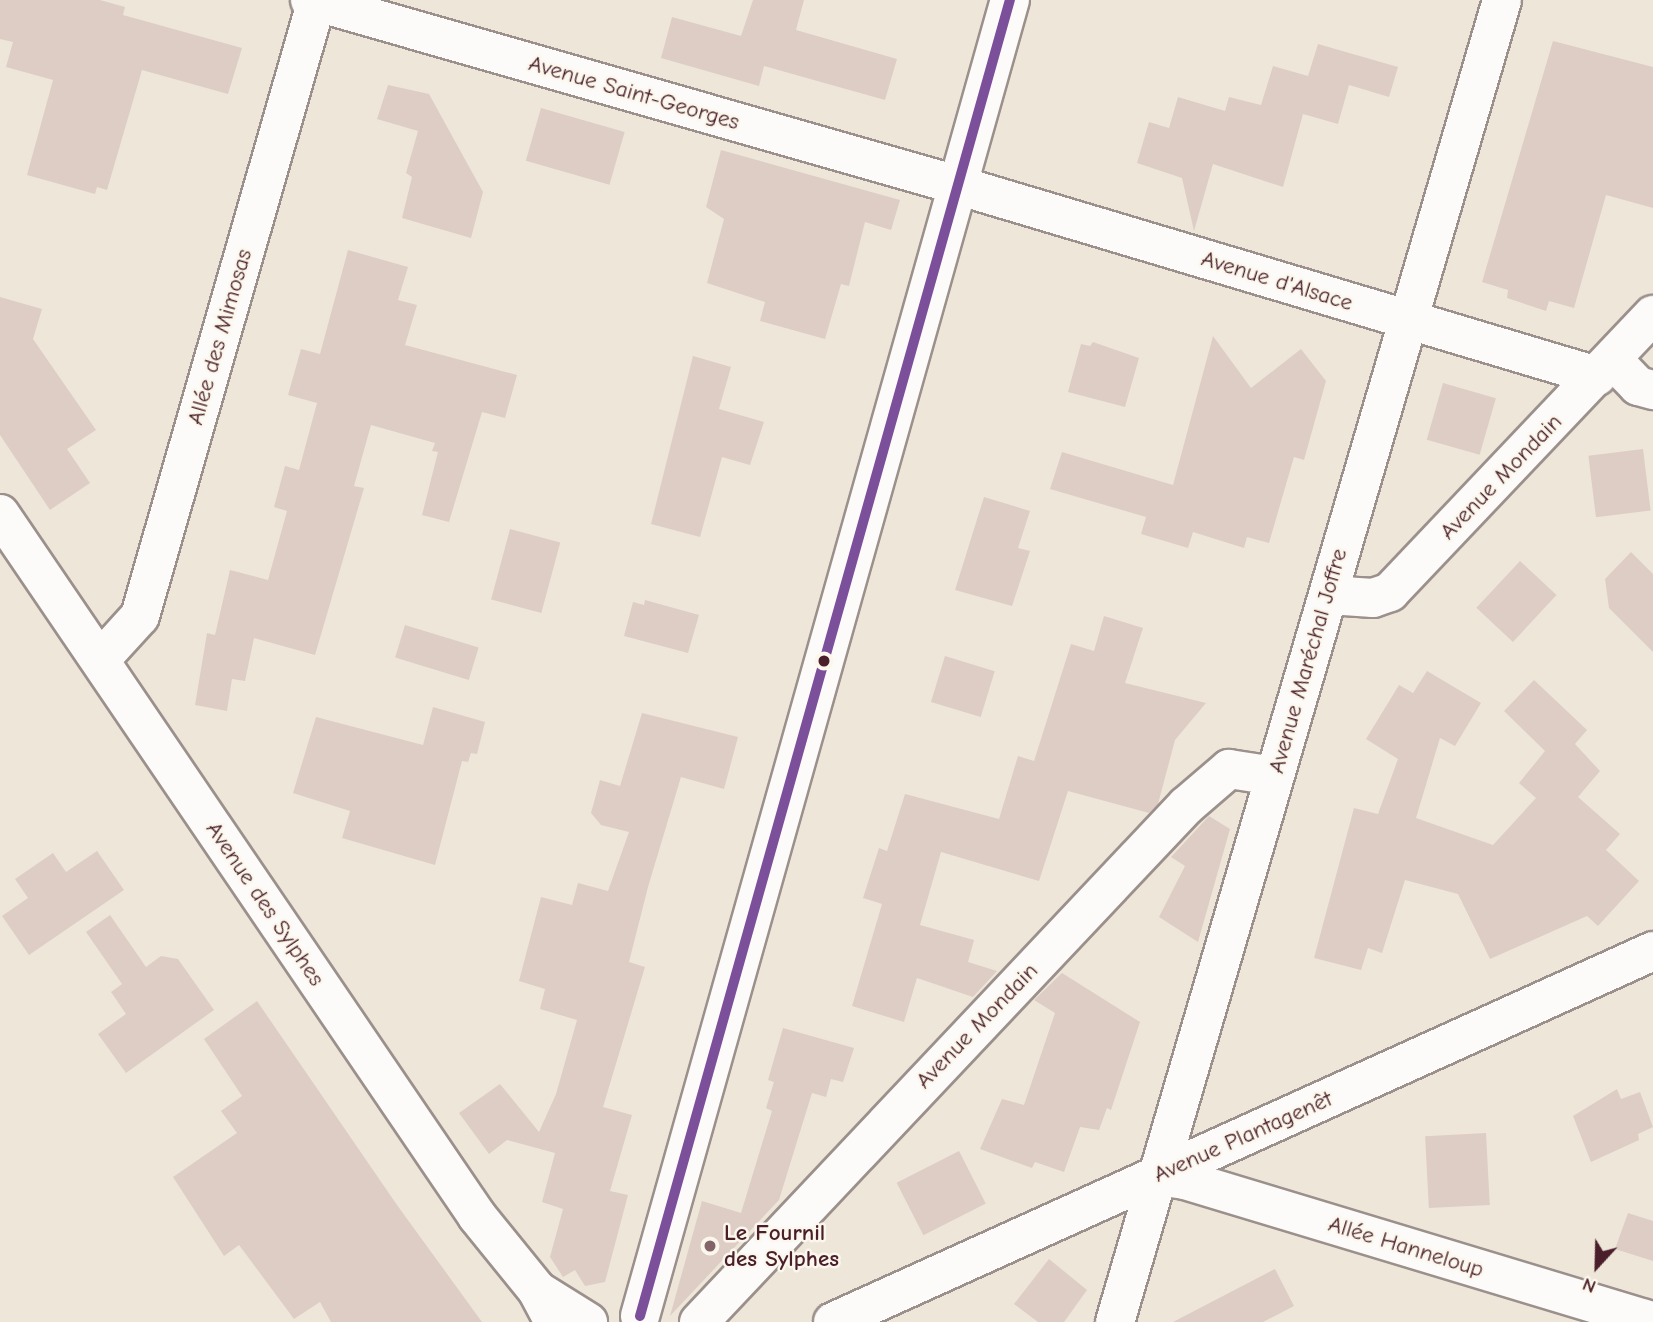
<!DOCTYPE html>
<html>
<head>
<meta charset="utf-8">
<style>
	body { margin:0 }
	#map { position:relative; width:1653px; height:1322px; overflow:hidden; background:#eee6d9; font-family:"Comic Neue",sans-serif }
	div>[style] { position:absolute }
	.building>* { inset:0; background:#decdc5; transform-origin:0 0 }
	.roads { filter:drop-shadow(2px 0 #9b908b) drop-shadow(-2px 0 #9b908b) drop-shadow(0 2px #9b908b) drop-shadow(0 -2px #9b908b) }
	.minor>* { height:38px; margin:-19px; padding:0 19px; transform-origin:19px; border-radius:19px; background:#fcfbf9 }
	.bus-1>* { height:10px; margin:-5px; padding:0 5px; transform-origin:5px; border-radius:5px; background:#7c4f9a }
	.dots>* { width:19px; height:19px; translate:-50% -50%; box-sizing:border-box; border:4px solid #fbf7ec; border-radius:50% }
	span { translate:-50% -50%; white-space:nowrap; text-align:center; line-height:1.15; -webkit-text-stroke:5px #fbf7ec; paint-order:stroke }
	.street-label { font-size:23px; color:#4a1f2b }
	.poi-label { font-size:23px; color:#4a1f2b; font-weight:700 }
	.left { translate:0 -50%; text-align:left }
	.north { position:absolute; left:1562px; top:1231px; width:70px; height:70px; -webkit-text-stroke:5px #fbf7ec; paint-order:stroke; rotate:202deg; font-size:19px; font-weight:700; line-height:28px; text-align:center; color:#4a1f2b }
	.north::after { content:''; display:block; margin:auto; width:24px; height:32px; background:#4a1f2b; clip-path:polygon(50% 0,100% 100%,50% 72%,0 100%) }
</style>
</head>
<body>
<div id="map">
	<div class="building">
		<div style="clip-path:polygon(0 0,100px 0,125px 7px,123px 15px,242px 48px,228px 94px,142px 70px,107px 190px,97px 187px,95px 194px,27px 175px,53px 80px,6px 67px,13px 42px,0 39px)"></div>
		<div style="clip-path:polygon(753px 0,804px 0,796px 30px,897px 59px,885px 100px,764px 66px,759px 86px,661px 58px,672px 17px,741px 36px)"></div>
		<div style="clip-path:polygon(1553px 41px,1653px 67px,1653px 208px,1606px 195px,1574px 308px,1549px 301px,1546px 311px,1507px 298px,1508px 290px,1482px 282px)"></div>
		<div style="clip-path:polygon(1318px 44px,1398px 67px,1389px 97px,1349px 85px,1338px 124px,1303px 114px,1283px 187px,1213px 164px,1194px 231px,1182px 178px,1137px 163px,1149px 122px,1169px 128px,1178px 97px,1225px 111px,1229px 97px,1261px 105px,1273px 66px,1308px 76px)"></div>
		<div style="clip-path:polygon(388px 85px,429px 94px,483px 192px,471px 238px,402px 218px,412px 177px,406px 173px,418px 131px,377px 119px)"></div>
		<div style="left:541px;top:108px;width:87px;height:55px;rotate:16deg"></div>
		<div style="clip-path:polygon(721px 150px,900px 200px,891px 230px,865px 222px,849px 286px,841px 284px,825px 339px,760px 321px,765px 302px,707px 283px,724px 219px,706px 207px)"></div>
		<div style="clip-path:polygon(348px 250px,408px 267px,398px 300px,417px 305px,405px 345px,517px 375px,505px 418px,482px 412px,449px 522px,422px 515px,438px 452px,432px 451px,435px 443px,371px 425px,354px 486px,364px 488px,315px 655px,254px 638px,245px 681px,232px 679px,227px 711px,195px 705px,207px 633px,215px 635px,230px 570px,268px 580px,287px 511px,274px 507px,285px 466px,299px 470px,317px 403px,288px 395px,301px 349px,320px 354px)"></div>
		<div style="clip-path:polygon(0 297px,42px 309px,33px 339px,96px 430px,67px 449px,90px 483px,50px 510px,0 435px)"></div>
		<div style="clip-path:polygon(1213px 336px,1251px 388px,1301px 349px,1326px 381px,1304px 460px,1294px 457px,1269px 543px,1247px 537px,1244px 548px,1193px 532px,1188px 548px,1141px 534px,1146px 517px,1050px 489px,1062px 452px,1173px 485px)"></div>
		<div style="clip-path:polygon(1093px 342px,1139px 358px,1125px 407px,1068px 392px,1081px 344px,1090px 346px)"></div>
		<div style="clip-path:polygon(693px 356px,731px 367px,719px 409px,764px 422px,750px 465px,722px 457px,700px 537px,651px 524px)"></div>
		<div style="left:1443px;top:383px;width:55px;height:59px;rotate:16deg"></div>
		<div style="left:1643px;top:449px;width:62px;height:55px;rotate:83deg"></div>
		<div style="clip-path:polygon(984px 497px,1030px 511px,1018px 548px,1030px 551px,1012px 606px,955px 590px)"></div>
		<div style="left:510px;top:529px;width:52px;height:73px;rotate:15deg"></div>
		<div style="clip-path:polygon(1631px 552px,1653px 574px,1653px 652px,1609px 608px,1605px 579px)"></div>
		<div style="left:1520px;top:561px;width:50px;height:64px;rotate:43deg"></div>
		<div style="clip-path:polygon(645px 600px,699px 615px,688px 653px,624px 636px,633px 602px,644px 605px)"></div>
		<div style="clip-path:polygon(1104px 616px,1143px 628px,1125px 683px,1206px 703px,1175px 740px,1158px 804px,1149px 813px,1068px 791px,1039px 881px,941px 852px,920px 925px,974px 940px,968px 962px,997px 971px,973px 997px,917px 978px,904px 1022px,852px 1006px,882px 904px,863px 898px,879px 848px,887px 851px,905px 794px,999px 819px,1018px 756px,1034px 761px,1071px 644px,1094px 651px)"></div>
		<div style="left:405px;top:625px;width:77px;height:34px;rotate:17deg"></div>
		<div style="left:945px;top:656px;width:52px;height:48px;rotate:17deg"></div>
		<div style="clip-path:polygon(1427px 671px,1481px 703px,1455px 746px,1440px 738px,1416px 818px,1493px 845px,1536px 798px,1519px 783px,1545px 751px,1504px 711px,1534px 680px,1587px 730px,1575px 744px,1600px 771px,1578px 797px,1620px 834px,1606px 850px,1639px 881px,1598px 926px,1587px 916px,1490px 959px,1458px 894px,1405px 880px,1382px 953px,1368px 948px,1361px 970px,1314px 958px,1354px 808px,1378px 814px,1398px 759px,1366px 739px,1399px 685px,1413px 693px)"></div>
		<div style="clip-path:polygon(433px 707px,485px 722px,477px 754px,471px 753px,468px 762px,462px 761px,435px 865px,342px 838px,350px 811px,293px 793px,316px 717px,423px 745px)"></div>
		<div style="clip-path:polygon(642px 713px,738px 737px,724px 789px,681px 777px,648px 887px,629px 962px,645px 967px,603px 1107px,632px 1115px,610px 1191px,628px 1195px,605px 1282px,585px 1286px,575px 1270px,563px 1277px,550px 1257px,563px 1209px,542px 1202px,555px 1153px,507px 1140px,489px 1154px,459px 1113px,500px 1084px,539px 1132px,556px 1094px,577px 1020px,540px 1009px,545px 989px,519px 981px,541px 897px,572px 905px,578px 883px,608px 891px,629px 832px,601px 825px,591px 813px,600px 780px,620px 786px)"></div>
		<div style="clip-path:polygon(1209px 816px,1230px 829px,1198px 942px,1159px 917px,1185px 866px,1171px 857px)"></div>
		<div style="clip-path:polygon(97px 851px,124px 890px,29px 955px,2px 916px,28px 898px,15px 879px,53px 853px,66px 872px)"></div>
		<div style="clip-path:polygon(110px 915px,146px 967px,161px 956px,178px 959px,214px 1010px,126px 1073px,98px 1034px,126px 1014px,111px 992px,122px 984px,86px 932px)"></div>
		<div style="clip-path:polygon(1062px 973px,1140px 1022px,1111px 1110px,1107px 1108px,1099px 1130px,1080px 1127px,1064px 1172px,1035px 1162px,1032px 1168px,980px 1149px,1002px 1099px,1024px 1105px,1055px 1013px,1034px 1000px)"></div>
		<div style="clip-path:polygon(257px 1001px,397px 1205px,482px 1322px,331px 1322px,320px 1302px,294px 1319px,239px 1245px,224px 1256px,173px 1177px,237px 1133px,221px 1111px,242px 1096px,204px 1039px)"></div>
		<div style="clip-path:polygon(783px 1028px,854px 1048px,843px 1082px,831px 1079px,826px 1097px,812px 1093px,779px 1200px,670px 1316px,702px 1201px,741px 1213px,772px 1111px,766px 1108px,774px 1082px,768px 1080px)"></div>
		<div style="clip-path:polygon(1617px 1089px,1621px 1099px,1640px 1092px,1653px 1127px,1638px 1134px,1639px 1140px,1591px 1162px,1573px 1116px)"></div>
		<div style="left:1486px;top:1133px;width:72px;height:61px;rotate:87deg"></div>
		<div style="left:959px;top:1151px;width:59px;height:70px;rotate:63deg"></div>
		<div style="clip-path:polygon(1628px 1213px,1653px 1221px,1653px 1261px,1615px 1249px)"></div>
		<div style="clip-path:polygon(1049px 1259px,1087px 1290px,1064px 1322px,1038px 1322px,1014px 1304px)"></div>
		<div style="clip-path:polygon(1275px 1269px,1294px 1306px,1263px 1322px,1173px 1322px)"></div>
	</div>
	<div class="roads">
		<div class="minor">
			<div style="left:310px;top:0;width:673px;rotate:15.96deg"></div>
			<div style="left:957px;top:185px;width:668px;rotate:16.62deg"></div>
			<div style="left:1613px;top:360px;width:36px;rotate:46deg"></div>
			<div style="left:1638px;top:386px;width:16px;rotate:15deg"></div>
			<div style="left:0;top:514px;width:849px;rotate:55.8deg"></div>
			<div style="left:477px;top:1216px;width:95px;rotate:51deg"></div>
			<div style="left:537px;top:1290px;width:36px;rotate:62deg"></div>
			<div style="left:1329px;top:595px;width:44px;rotate:3.9deg"></div>
			<div style="left:1373px;top:598px;width:18px;rotate:-19deg"></div>
			<div style="left:1390px;top:592px;width:382px;rotate:-46.5deg"></div>
			<div style="left:100px;top:660px;width:59px;rotate:-47.7deg"></div>
			<div style="left:140px;top:616px;width:641px;rotate:-73.97deg"></div>
			<div style="left:1157px;top:1176px;width:28px;rotate:8deg"></div>
			<div style="left:1185px;top:1180px;width:489px;rotate:16.8deg"></div>
			<div style="left:538px;top:1291px;width:59px;rotate:31.8deg"></div>
			<div style="left:640px;top:1316px;width:1367px;rotate:-74.3deg"></div>
			<div style="left:699px;top:1322px;width:710px;rotate:-46.66deg"></div>
			<div style="left:1186px;top:806px;width:57px;rotate:-40.7deg"></div>
			<div style="left:1229px;top:769px;width:46px;rotate:8.8deg"></div>
			<div style="left:833px;top:1322px;width:900px;rotate:-24.34deg"></div>
			<div style="left:1115px;top:1322px;width:1377px;rotate:-73.68deg"></div>
		</div>
	</div>
	<div class="bus-1">
		<div style="left:640px;top:1316px;width:1367px;rotate:-74.3deg"></div>
	</div>
	<div class="dots">
		<div style="left:824px;top:661px;background:#4a1f2b"></div>
		<div style="left:710px;top:1246px;background:#836568"></div>
	</div>
	<div class="street-label">
		<span style="left:634px;top:93px;rotate:16deg">Avenue Saint-Georges</span>
		<span style="left:1277px;top:281px;rotate:17deg">Avenue d'Alsace</span>
		<span style="left:220px;top:337px;rotate:-74deg">Allée des Mimosas</span>
		<span style="left:1501px;top:477px;rotate:-46deg">Avenue Mondain</span>
		<span style="left:1308px;top:661px;rotate:-74deg">Avenue Maréchal Joffre</span>
		<span style="left:265px;top:904px;rotate:56deg">Avenue des Sylphes</span>
		<span style="left:977px;top:1026px;rotate:-46deg">Avenue Mondain</span>
		<span style="left:1243px;top:1137px;rotate:-24deg">Avenue Plantagenêt</span>
		<span style="left:1406px;top:1247px;rotate:17deg">Allée Hanneloup</span>
	</div>
	<div class="poi-label">
		<span class="left" style="left:724px;top:1246px">Le Fournil<br>des Sylphes</span>
	</div>
	<div class="north">N</div>
</div>
</body>
</html>
